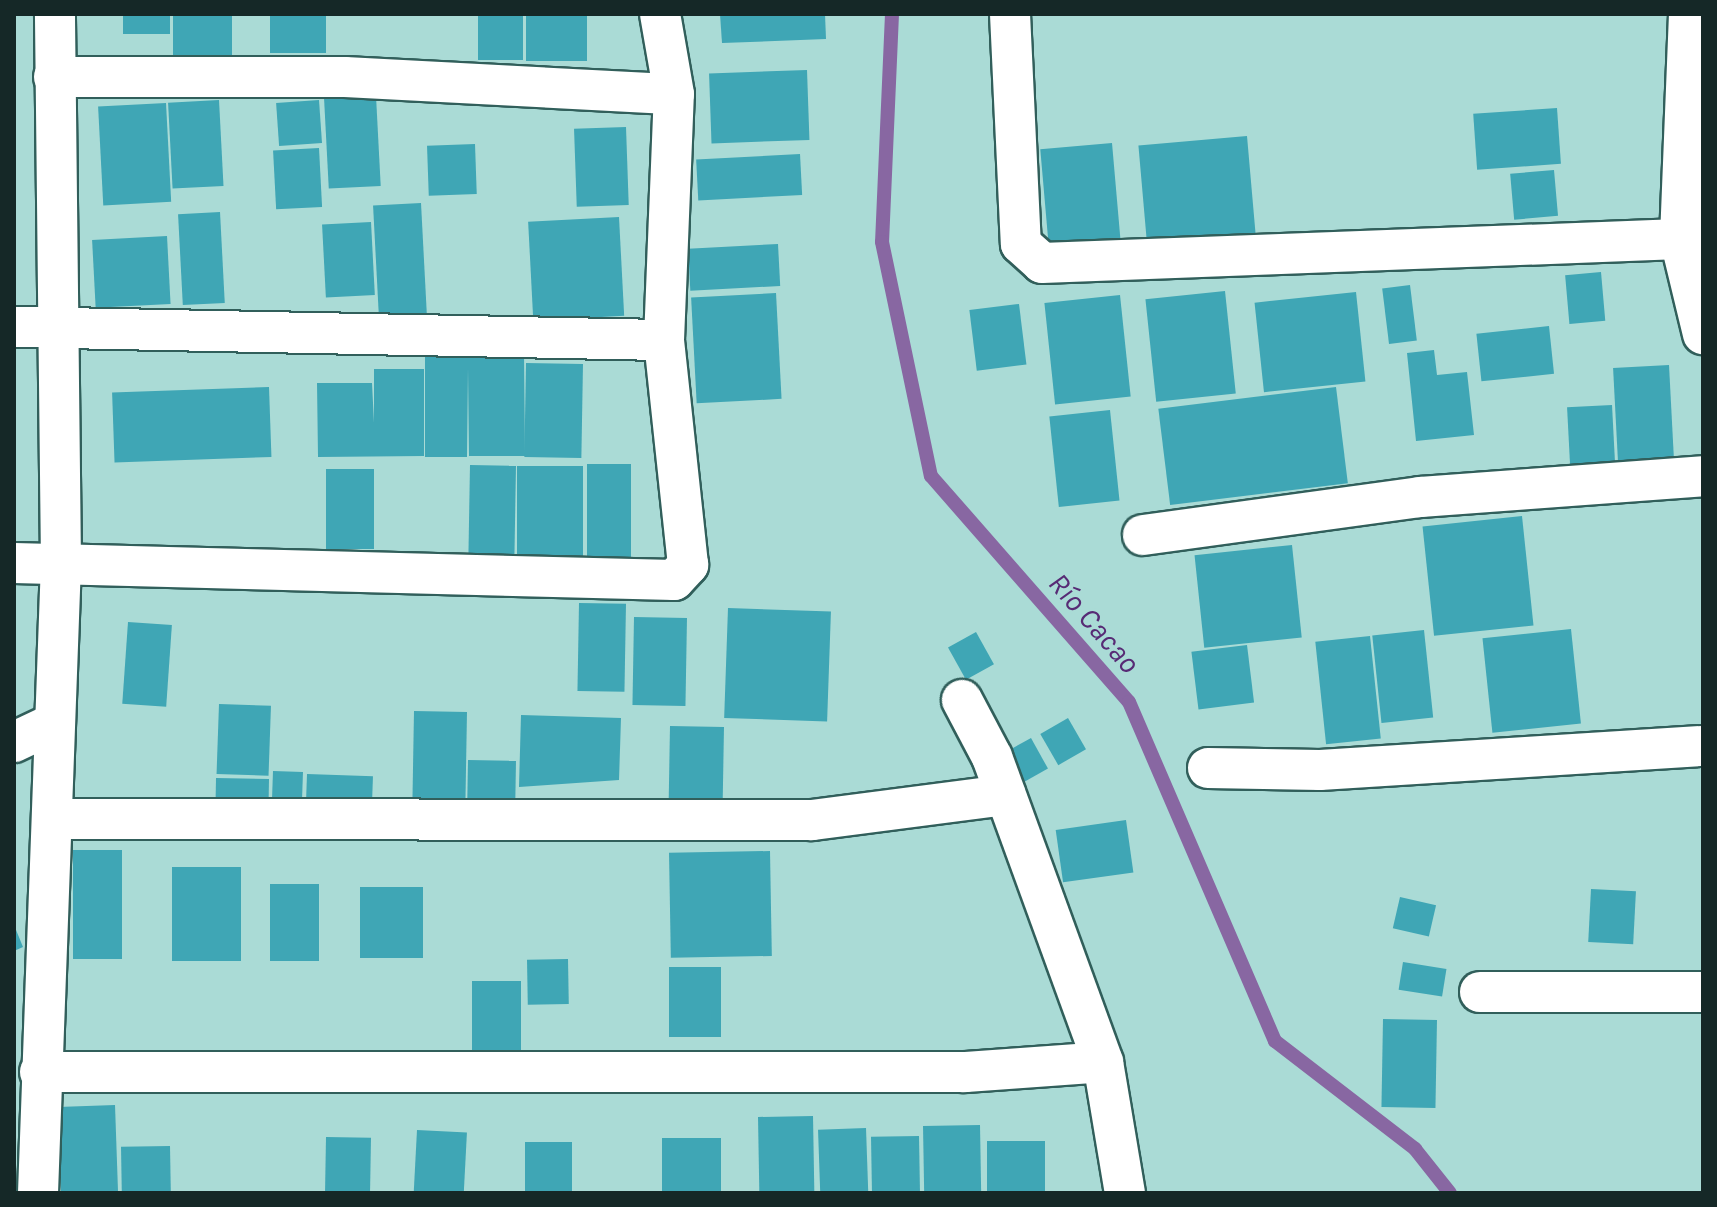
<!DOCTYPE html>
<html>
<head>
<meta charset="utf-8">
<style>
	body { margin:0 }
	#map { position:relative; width:1717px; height:1207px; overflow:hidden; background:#aadbd6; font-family:Karla,sans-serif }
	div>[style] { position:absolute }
	.stream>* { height:14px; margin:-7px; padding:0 7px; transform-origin:7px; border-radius:7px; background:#8867a2 }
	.building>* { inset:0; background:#3fa6b5; transform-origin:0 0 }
	.roads { filter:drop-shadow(2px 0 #315f5b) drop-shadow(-2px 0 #315f5b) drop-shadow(0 2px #315f5b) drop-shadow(0 -2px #315f5b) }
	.street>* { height:40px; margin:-20px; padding:0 20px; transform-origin:20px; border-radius:20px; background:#fff }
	span { translate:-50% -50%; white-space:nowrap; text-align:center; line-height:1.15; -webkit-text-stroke:6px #aadbd6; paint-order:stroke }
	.water-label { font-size:30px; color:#572b75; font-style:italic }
	.frame { position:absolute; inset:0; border:16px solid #152827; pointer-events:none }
</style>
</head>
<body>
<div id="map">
	<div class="stream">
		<div style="left:892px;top:14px;width:228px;rotate:92.5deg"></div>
		<div style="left:882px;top:242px;width:239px;rotate:78.2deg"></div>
		<div style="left:931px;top:476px;width:300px;rotate:48.8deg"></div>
		<div style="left:1129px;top:702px;width:369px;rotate:66.7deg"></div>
		<div style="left:1275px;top:1041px;width:177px;rotate:37.6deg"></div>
		<div style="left:1415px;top:1149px;width:56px;rotate:51.5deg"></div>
	</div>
	<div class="building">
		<div style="left:123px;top:14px;width:47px;height:20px"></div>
		<div style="left:173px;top:14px;width:59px;height:44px"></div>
		<div style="left:270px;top:14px;width:56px;height:39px"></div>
		<div style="left:478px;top:14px;width:45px;height:46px"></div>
		<div style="left:526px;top:14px;width:61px;height:47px"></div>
		<div style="clip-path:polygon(720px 14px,825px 14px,826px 39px,722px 43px)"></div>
		<div style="left:807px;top:70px;width:70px;height:98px;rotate:88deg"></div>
		<div style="left:376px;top:96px;width:90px;height:52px;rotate:87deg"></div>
		<div style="left:219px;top:100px;width:86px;height:51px;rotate:87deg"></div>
		<div style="left:319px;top:100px;width:43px;height:43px;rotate:86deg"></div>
		<div style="left:166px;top:103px;width:99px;height:68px;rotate:87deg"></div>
		<div style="left:1557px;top:108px;width:56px;height:84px;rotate:86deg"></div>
		<div style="left:626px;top:127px;width:78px;height:52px;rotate:88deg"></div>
		<div style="left:1247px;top:136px;width:101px;height:109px;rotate:85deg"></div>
		<div style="left:1112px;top:143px;width:101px;height:72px;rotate:85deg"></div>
		<div style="left:475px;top:144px;width:50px;height:48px;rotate:88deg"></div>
		<div style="left:319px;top:148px;width:59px;height:46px;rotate:87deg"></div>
		<div style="left:800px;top:154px;width:41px;height:104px;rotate:87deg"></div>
		<div style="left:1554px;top:170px;width:46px;height:44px;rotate:85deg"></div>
		<div style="left:421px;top:203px;width:111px;height:48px;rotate:87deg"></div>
		<div style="left:220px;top:212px;width:91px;height:42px;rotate:87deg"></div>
		<div style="left:619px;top:217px;width:99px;height:91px;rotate:87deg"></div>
		<div style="left:371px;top:222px;width:73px;height:49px;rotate:87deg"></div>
		<div style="left:167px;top:236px;width:68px;height:75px;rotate:87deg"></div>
		<div style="left:778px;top:244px;width:42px;height:90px;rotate:87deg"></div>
		<div style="left:1601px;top:272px;width:49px;height:36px;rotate:85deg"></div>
		<div style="left:1410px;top:285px;width:56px;height:28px;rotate:83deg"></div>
		<div style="left:1225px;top:291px;width:103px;height:80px;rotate:84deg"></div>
		<div style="left:1356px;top:292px;width:90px;height:102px;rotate:84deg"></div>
		<div style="left:776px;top:293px;width:106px;height:85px;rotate:87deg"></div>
		<div style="left:1120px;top:295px;width:102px;height:76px;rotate:84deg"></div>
		<div style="left:1019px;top:304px;width:61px;height:50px;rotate:83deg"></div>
		<div style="left:1549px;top:326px;width:48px;height:73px;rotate:84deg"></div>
		<div style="clip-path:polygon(1434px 350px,1437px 375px,1467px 372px,1474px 435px,1416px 441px,1407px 353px)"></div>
		<div style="clip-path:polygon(524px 351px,525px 456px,469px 456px,468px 368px,467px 457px,425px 457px,425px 355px)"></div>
		<div style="left:526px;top:363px;width:57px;height:94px;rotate:1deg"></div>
		<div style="left:1669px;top:365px;width:105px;height:56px;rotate:87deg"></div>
		<div style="clip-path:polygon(374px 369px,424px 369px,424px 456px,318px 457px,317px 383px,372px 383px,374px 423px)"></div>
		<div style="left:269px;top:387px;width:70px;height:157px;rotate:88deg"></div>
		<div style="left:1336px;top:387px;width:97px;height:179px;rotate:83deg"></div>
		<div style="left:1612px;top:405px;width:68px;height:45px;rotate:87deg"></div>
		<div style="left:1110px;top:410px;width:91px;height:61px;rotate:84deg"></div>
		<div style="left:587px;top:464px;width:44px;height:103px"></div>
		<div style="left:470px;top:465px;width:46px;height:101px;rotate:1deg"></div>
		<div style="left:517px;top:466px;width:66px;height:100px"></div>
		<div style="left:326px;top:469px;width:48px;height:80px"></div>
		<div style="left:1522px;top:516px;width:110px;height:100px;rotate:84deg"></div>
		<div style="left:1292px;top:545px;width:93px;height:98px;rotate:84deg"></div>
		<div style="left:579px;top:603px;width:47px;height:88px;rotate:1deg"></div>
		<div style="left:728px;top:608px;width:103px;height:110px;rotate:2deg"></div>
		<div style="left:634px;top:617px;width:53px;height:88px;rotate:1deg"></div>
		<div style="left:128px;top:622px;width:44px;height:82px;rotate:4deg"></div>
		<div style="left:1571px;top:629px;width:95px;height:89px;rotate:84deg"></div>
		<div style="left:1424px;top:630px;width:88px;height:52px;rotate:84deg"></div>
		<div style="left:976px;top:632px;width:37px;height:32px;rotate:61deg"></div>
		<div style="left:1370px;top:636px;width:103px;height:55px;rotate:84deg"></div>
		<div style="left:1247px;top:645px;width:58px;height:56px;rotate:83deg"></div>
		<div style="left:219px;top:704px;width:52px;height:70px;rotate:2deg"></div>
		<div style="left:414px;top:711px;width:53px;height:96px;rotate:1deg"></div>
		<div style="clip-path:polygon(521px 715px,621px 718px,619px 780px,519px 787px)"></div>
		<div style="left:1068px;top:718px;width:36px;height:32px;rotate:60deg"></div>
		<div style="left:670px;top:726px;width:54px;height:82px;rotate:1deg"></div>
		<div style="left:1031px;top:738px;width:35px;height:32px;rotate:61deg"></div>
		<div style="left:468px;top:760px;width:48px;height:47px;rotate:1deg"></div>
		<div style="left:273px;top:771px;width:30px;height:38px;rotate:2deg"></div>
		<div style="left:307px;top:774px;width:66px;height:33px;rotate:2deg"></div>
		<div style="left:216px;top:778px;width:53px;height:31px;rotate:1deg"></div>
		<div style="left:1126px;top:820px;width:53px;height:71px;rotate:82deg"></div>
		<div style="left:73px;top:850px;width:49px;height:109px"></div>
		<div style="left:770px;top:851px;width:105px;height:101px;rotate:89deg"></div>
		<div style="left:172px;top:867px;width:69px;height:94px"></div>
		<div style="left:270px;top:884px;width:49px;height:77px"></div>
		<div style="left:360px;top:887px;width:63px;height:71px"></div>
		<div style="left:1591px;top:889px;width:45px;height:53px;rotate:3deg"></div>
		<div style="left:1400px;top:897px;width:37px;height:32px;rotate:13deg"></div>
		<div style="clip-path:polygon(14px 925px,23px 947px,14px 951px)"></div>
		<div style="left:568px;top:959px;width:45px;height:41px;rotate:89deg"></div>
		<div style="left:1403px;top:962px;width:44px;height:28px;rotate:9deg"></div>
		<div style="left:669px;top:967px;width:52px;height:70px"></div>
		<div style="left:472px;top:981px;width:49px;height:85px"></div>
		<div style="left:1383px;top:1019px;width:54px;height:88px;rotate:1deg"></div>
		<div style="left:115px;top:1105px;width:88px;height:57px;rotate:88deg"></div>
		<div style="left:813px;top:1116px;width:77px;height:55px;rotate:89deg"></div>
		<div style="left:980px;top:1125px;width:68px;height:57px;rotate:89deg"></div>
		<div style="left:866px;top:1128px;width:65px;height:48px;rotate:88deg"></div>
		<div style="left:417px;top:1130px;width:50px;height:63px;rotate:3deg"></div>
		<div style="left:919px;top:1136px;width:57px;height:48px;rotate:89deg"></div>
		<div style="left:326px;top:1137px;width:45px;height:56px;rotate:1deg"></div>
		<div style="left:662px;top:1138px;width:59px;height:55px"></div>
		<div style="left:987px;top:1141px;width:58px;height:52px"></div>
		<div style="left:525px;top:1142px;width:47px;height:51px"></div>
		<div style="left:170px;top:1146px;width:47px;height:49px;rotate:89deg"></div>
	</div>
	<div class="roads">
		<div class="street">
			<div style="left:1010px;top:14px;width:230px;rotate:87.3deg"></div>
			<div style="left:1021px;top:244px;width:28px;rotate:42deg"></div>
			<div style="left:1042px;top:263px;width:638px;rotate:-2.15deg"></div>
			<div style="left:1680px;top:239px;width:25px;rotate:-21deg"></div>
			<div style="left:1689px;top:14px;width:225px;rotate:92.3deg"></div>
			<div style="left:1680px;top:239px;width:98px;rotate:76.4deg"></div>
			<div style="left:54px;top:77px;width:291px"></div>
			<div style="left:345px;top:77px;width:329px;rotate:3deg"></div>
			<div style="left:14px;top:327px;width:650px;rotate:1.15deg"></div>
			<div style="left:1143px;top:535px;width:280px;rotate:-7.8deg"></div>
			<div style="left:1420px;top:497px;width:284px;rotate:-4.2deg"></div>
			<div style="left:14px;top:563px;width:660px;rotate:1.48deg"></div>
			<div style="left:674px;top:580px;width:21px;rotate:-47deg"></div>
			<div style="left:688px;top:565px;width:226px;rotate:-96.1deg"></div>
			<div style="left:664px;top:340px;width:246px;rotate:-87.7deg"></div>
			<div style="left:674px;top:94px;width:81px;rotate:-99.9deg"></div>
			<div style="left:962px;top:700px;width:64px;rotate:62.2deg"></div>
			<div style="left:992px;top:757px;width:325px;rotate:70deg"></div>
			<div style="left:1103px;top:1062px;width:133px;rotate:80.5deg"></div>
			<div style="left:14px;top:742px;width:42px;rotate:-25.3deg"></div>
			<div style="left:1208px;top:768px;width:112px;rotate:1deg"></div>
			<div style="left:1320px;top:770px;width:384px;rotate:-3.6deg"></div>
			<div style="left:53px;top:819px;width:759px;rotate:0.08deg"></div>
			<div style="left:812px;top:820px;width:195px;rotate:-7.4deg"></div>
			<div style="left:1480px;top:992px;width:223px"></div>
			<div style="left:40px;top:1072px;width:925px"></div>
			<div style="left:965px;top:1072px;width:138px;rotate:-4.1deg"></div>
			<div style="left:38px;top:1193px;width:629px;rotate:-87.91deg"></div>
			<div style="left:61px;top:564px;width:550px;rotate:-90.63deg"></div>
		</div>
	</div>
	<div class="water-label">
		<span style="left:1094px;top:623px;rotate:49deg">Río Cacao</span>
	</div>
	<div class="frame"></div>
</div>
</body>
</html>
